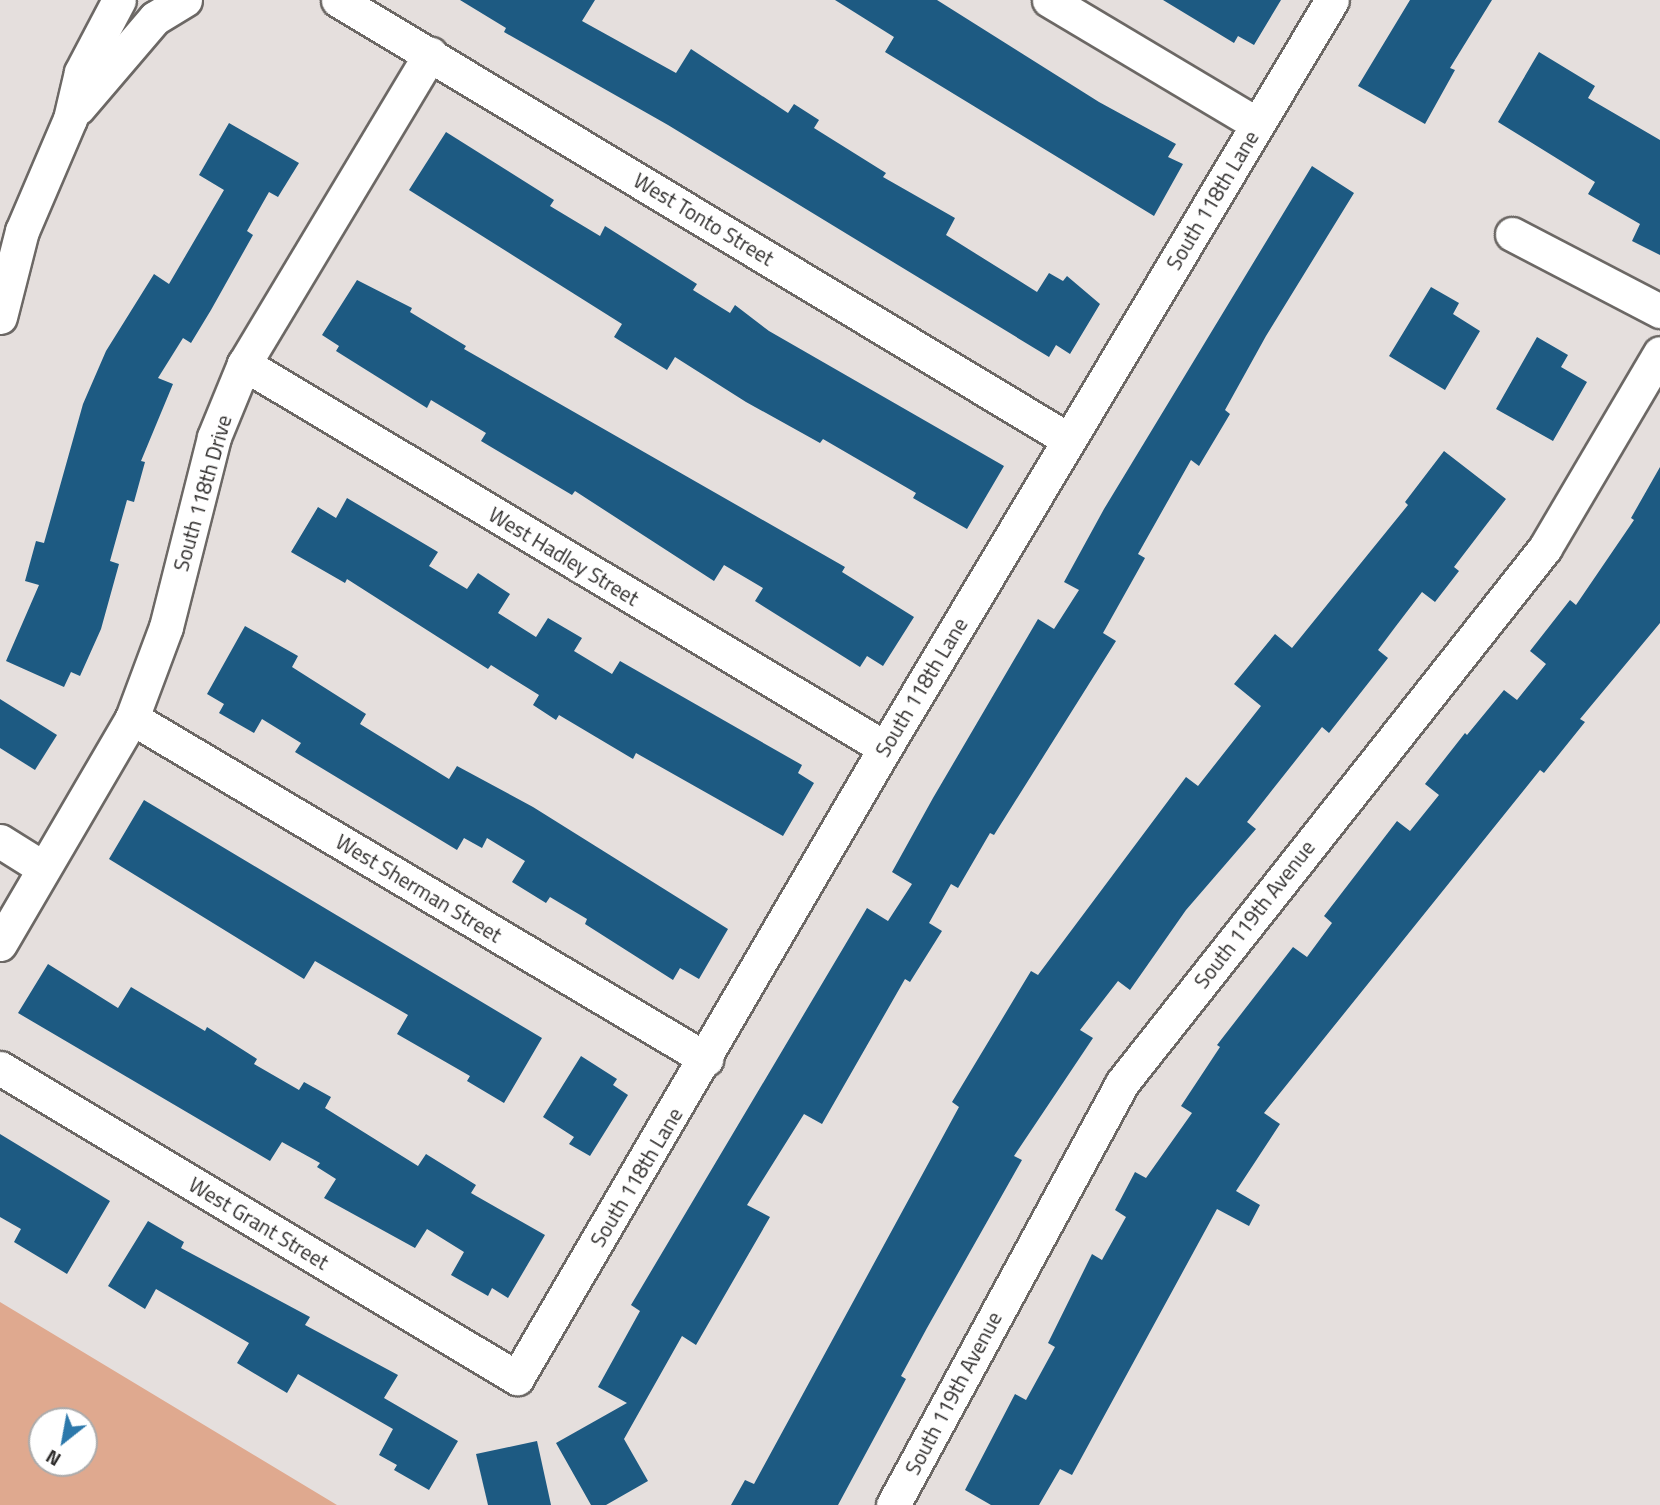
<!DOCTYPE html>
<html>
<head>
<meta charset="utf-8">
<style>
	body { margin:0 }
	#map { position:relative; width:1660px; height:1505px; overflow:hidden; background:#e5dfdd; font-family:"Titillium Web",sans-serif }
	div>[style] { position:absolute }
	.green>* { inset:0; background:#dfa98f }
	.building>* { inset:0; background:#1d5a82 }
	.roads { filter:drop-shadow(2px 0 #6c6865) drop-shadow(-2px 0 #6c6865) drop-shadow(0 2px #6c6865) drop-shadow(0 -2px #6c6865) }
	.minor>* { height:33px; margin:-16.5px; padding:0 16.5px; transform-origin:16.5px; border-radius:16.5px; background:#fff }
	span { translate:-50% -50%; white-space:nowrap; text-align:center; line-height:1.15; -webkit-text-stroke:7px #fff; paint-order:stroke }
	.street-label { font-size:21px; color:#302e2d }
	.north { position:absolute; left:28px; top:1407px; width:70px; height:70px; box-sizing:border-box; background:#fff; border:2px solid #acabab; border-radius:50%; rotate:211deg; font-size:19px; font-weight:700; line-height:28px; text-align:center; color:#302e2d }
	.north::after { content:''; display:block; margin:auto; width:24px; height:32px; background:#2c78ab; clip-path:polygon(50% 0,100% 100%,50% 72%,0 100%) }
</style>
</head>
<body>
<div id="map">
	<div class="green">
		<div style="clip-path:polygon(evenodd,0 1302px,337px 1505px,0 1505px,0 1302px,42px 1421px,84px 1421px,84px 1463px,42px 1463px,42px 1421px)"></div>
	</div>
	<div class="building">
		<div style="clip-path:polygon(460px 0,595px 0,582px 21px,676px 73px,691px 49px,788px 113px,794px 104px,819px 120px,814px 128px,886px 173px,883px 177px,955px 218px,946px 235px,1037px 292px,1049px 273px,1063px 281px,1067px 276px,1100px 304px,1070px 354px,1056px 345px,1049px 357px,668px 125px,504px 32px,506px 28px)"></div>
		<div style="clip-path:polygon(835px 0,937px 0,1099px 102px,1176px 144px,1168px 157px,1183px 164px,1154px 216px,885px 52px,894px 37px)"></div>
		<div style="clip-path:polygon(1163px 0,1281px 0,1254px 45px,1238px 36px,1234px 43px)"></div>
		<div style="clip-path:polygon(1410px 0,1492px 0,1450px 68px,1455px 70px,1425px 124px,1358px 86px)"></div>
		<div style="clip-path:polygon(1539px 52px,1595px 86px,1588px 98px,1660px 140px,1660px 255px,1632px 241px,1640px 224px,1588px 194px,1595px 182px,1498px 122px)"></div>
		<div style="clip-path:polygon(229px 123px,299px 163px,278px 197px,269px 192px,247px 231px,253px 235px,211px 310px,191px 343px,183px 338px,158px 378px,173px 384px,141px 461px,145px 462px,134px 502px,127px 500px,110px 561px,119px 564px,101px 629px,80px 676px,71px 672px,64px 687px,6px 661px,39px 585px,25px 581px,36px 541px,44px 543px,83px 404px,106px 351px,154px 274px,169px 284px,224px 190px,199px 175px)"></div>
		<div style="clip-path:polygon(446px 132px,554px 200px,550px 206px,600px 236px,605px 226px,697px 284px,693px 290px,730px 313px,735px 305px,769px 331px,1004px 466px,967px 529px,913px 498px,916px 493px,823px 439px,820px 443px,746px 402px,675px 357px,667px 370px,614px 337px,622px 324px,409px 190px)"></div>
		<div style="clip-path:polygon(1312px 166px,1354px 193px,1266px 336px,1225px 410px,1230px 414px,1199px 466px,1191px 460px,1138px 554px,1145px 558px,1103px 633px,1116px 641px,994px 835px,990px 833px,958px 888px,951px 884px,929px 923px,942px 931px,910px 982px,905px 979px,822px 1124px,804px 1114px,747px 1205px,770px 1217px,696px 1345px,682px 1336px,624px 1439px,648px 1481px,606px 1505px,591px 1505px,556px 1443px,627px 1403px,598px 1387px,640px 1311px,631px 1305px,867px 908px,888px 921px,912px 884px,892px 872px,933px 798px,1038px 619px,1054px 629px,1079px 590px,1064px 582px,1104px 509px)"></div>
		<div style="clip-path:polygon(357px 280px,412px 308px,410px 312px,466px 346px,464px 349px,845px 567px,842px 572px,914px 617px,883px 666px,867px 656px,860px 667px,755px 601px,763px 588px,724px 565px,714px 581px,575px 491px,572px 495px,481px 441px,486px 433px,431px 400px,427px 408px,336px 351px,339px 346px,322px 335px)"></div>
		<div style="clip-path:polygon(1431px 287px,1459px 303px,1453px 314px,1480px 331px,1445px 390px,1389px 356px)"></div>
		<div style="clip-path:polygon(1537px 337px,1568px 355px,1561px 367px,1587px 382px,1553px 441px,1496px 409px)"></div>
		<div style="clip-path:polygon(1444px 451px,1506px 499px,1454px 567px,1459px 571px,1435px 602px,1422px 592px,1396px 626px,1378px 650px,1388px 658px,1329px 733px,1322px 727px,1247px 822px,1256px 829px,1186px 910px,1130px 990px,1118px 981px,1080px 1030px,1093px 1038px,1014px 1156px,1022px 1160px,927px 1328px,901px 1376px,906px 1379px,838px 1505px,731px 1505px,745px 1480px,754px 1484px,959px 1107px,952px 1102px,1031px 971px,1038px 975px,1186px 777px,1198px 786px,1261px 706px,1234px 684px,1275px 634px,1292px 648px,1408px 505px,1405px 502px)"></div>
		<div style="clip-path:polygon(1660px 467px,1660px 623px,1580px 719px,1585px 722px,1544px 773px,1540px 770px,1264px 1113px,1280px 1124px,1236px 1191px,1260px 1205px,1249px 1226px,1217px 1209px,1072px 1475px,1060px 1469px,1039px 1505px,991px 1505px,965px 1490px,1015px 1394px,1026px 1400px,1055px 1347px,1048px 1343px,1092px 1254px,1102px 1260px,1126px 1217px,1115px 1210px,1135px 1172px,1146px 1178px,1192px 1113px,1181px 1106px,1220px 1047px,1217px 1045px,1293px 947px,1307px 957px,1332px 923px,1324px 916px,1397px 821px,1410px 831px,1439px 795px,1425px 784px,1465px 733px,1467px 735px,1504px 690px,1517px 700px,1546px 664px,1530px 651px,1570px 600px,1576px 605px,1634px 520px,1631px 518px)"></div>
		<div style="clip-path:polygon(347px 498px,438px 552px,429px 566px,467px 589px,478px 573px,510px 594px,498px 613px,536px 637px,548px 618px,582px 638px,574px 651px,612px 674px,620px 661px,802px 765px,798px 773px,814px 783px,783px 836px,636px 753px,633px 759px,559px 715px,556px 720px,533px 705px,539px 695px,491px 665px,488px 669px,347px 579px,345px 583px,291px 552px,318px 507px,336px 518px)"></div>
		<div style="clip-path:polygon(245px 626px,298px 656px,292px 667px,366px 714px,360px 724px,449px 779px,457px 766px,533px 807px,728px 929px,699px 979px,680px 968px,673px 980px,585px 924px,587px 919px,550px 897px,546px 903px,512px 882px,525px 861px,487px 838px,482px 848px,464px 838px,457px 850px,295px 752px,301px 743px,262px 719px,254px 733px,219px 713px,224px 704px,207px 694px)"></div>
		<div style="clip-path:polygon(0 699px,57px 735px,35px 770px,0 748px)"></div>
		<div style="clip-path:polygon(144px 800px,542px 1038px,504px 1103px,467px 1081px,470px 1076px,397px 1034px,408px 1015px,315px 961px,304px 979px,109px 859px)"></div>
		<div style="clip-path:polygon(48px 964px,118px 1008px,131px 987px,205px 1031px,207px 1027px,257px 1059px,254px 1064px,299px 1090px,304px 1082px,331px 1097px,325px 1108px,418px 1166px,426px 1154px,476px 1185px,471px 1193px,545px 1235px,508px 1298px,492px 1288px,488px 1296px,451px 1275px,464px 1252px,427px 1229px,415px 1248px,324px 1198px,336px 1179px,317px 1167px,320px 1163px,282px 1142px,270px 1161px,18px 1013px)"></div>
		<div style="clip-path:polygon(581px 1056px,617px 1079px,613px 1085px,628px 1095px,590px 1156px,569px 1144px,574px 1137px,543px 1117px)"></div>
		<div style="clip-path:polygon(0 1134px,110px 1201px,67px 1274px,14px 1242px,21px 1229px,0 1217px)"></div>
		<div style="clip-path:polygon(148px 1221px,184px 1242px,181px 1248px,310px 1317px,305px 1325px,398px 1375px,384px 1398px,458px 1441px,429px 1490px,394px 1470px,397px 1465px,379px 1455px,393px 1429px,298px 1374px,287px 1393px,237px 1363px,249px 1343px,156px 1289px,145px 1309px,108px 1286px)"></div>
		<div style="clip-path:polygon(537px 1441px,551px 1505px,488px 1505px,476px 1454px)"></div>
	</div>
	<div class="roads">
		<div class="minor">
			<div style="left:338px;top:0;width:853px;rotate:31.04deg"></div>
			<div style="left:1049px;top:0;width:242px;rotate:30.8deg"></div>
			<div style="left:78px;top:108px;width:118px;rotate:-49.5deg"></div>
			<div style="left:155px;top:18px;width:35px;rotate:-31deg"></div>
			<div style="left:1512px;top:234px;width:167px;rotate:27.5deg"></div>
			<div style="left:0;top:317px;width:89px;rotate:-75.7deg"></div>
			<div style="left:22px;top:231px;width:122px;rotate:-66.8deg"></div>
			<div style="left:70px;top:119px;width:48px;rotate:-76.8deg"></div>
			<div style="left:81px;top:72px;width:81px;rotate:-62.2deg"></div>
			<div style="left:244px;top:364px;width:747px;rotate:30.92deg"></div>
			<div style="left:132px;top:718px;width:668px;rotate:30.71deg"></div>
			<div style="left:0;top:841px;width:51px;rotate:32.1deg"></div>
			<div style="left:0;top:944px;width:262px;rotate:-59.7deg"></div>
			<div style="left:132px;top:718px;width:97px;rotate:-69.5deg"></div>
			<div style="left:166px;top:627px;width:196px;rotate:-75.8deg"></div>
			<div style="left:214px;top:437px;width:79px;rotate:-67.7deg"></div>
			<div style="left:244px;top:364px;width:362px;rotate:-59deg"></div>
			<div style="left:0;top:1068px;width:603px;rotate:30.95deg"></div>
			<div style="left:517px;top:1378px;width:730px;rotate:-59.71deg"></div>
			<div style="left:885px;top:748px;width:871px;rotate:-59.14deg"></div>
			<div style="left:893px;top:1505px;width:480px;rotate:-61.5deg"></div>
			<div style="left:1122px;top:1083px;width:682px;rotate:-51.67deg"></div>
			<div style="left:1545px;top:548px;width:226px;rotate:-59.5deg"></div>
		</div>
	</div>
	<div class="street-label">
		<span style="left:1212px;top:200px;rotate:-59deg">South 118th Lane</span>
		<span style="left:704px;top:219px;rotate:31deg">West Tonto Street</span>
		<span style="left:202px;top:493px;rotate:-74deg">South 118th Drive</span>
		<span style="left:564px;top:556px;rotate:31deg">West Hadley Street</span>
		<span style="left:921px;top:687px;rotate:-59deg">South 118th Lane</span>
		<span style="left:419px;top:888px;rotate:31deg">West Sherman Street</span>
		<span style="left:1254px;top:914px;rotate:-52deg">South 119th Avenue</span>
		<span style="left:636px;top:1177px;rotate:-59deg">South 118th Lane</span>
		<span style="left:259px;top:1223px;rotate:31deg">West Grant Street</span>
		<span style="left:953px;top:1393px;rotate:-62deg">South 119th Avenue</span>
	</div>
	<div class="north">N</div>
</div>
</body>
</html>
